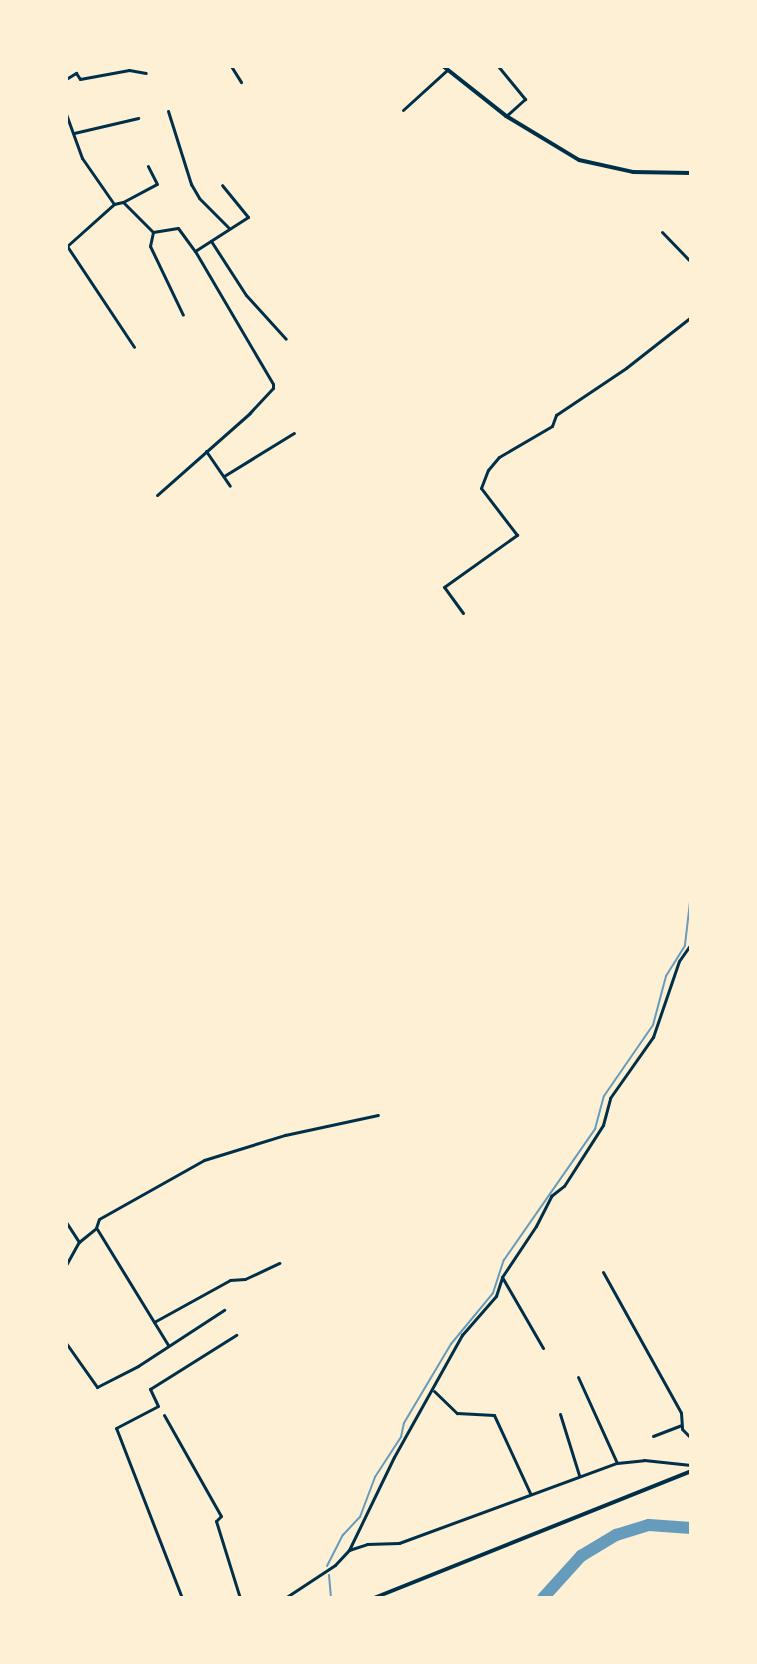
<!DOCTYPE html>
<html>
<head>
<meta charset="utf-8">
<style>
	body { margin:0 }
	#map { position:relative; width:757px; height:1664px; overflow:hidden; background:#fdf0d5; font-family:"PT Sans",sans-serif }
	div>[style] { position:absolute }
	.stream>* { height:2px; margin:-1px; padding:0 1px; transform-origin:1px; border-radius:1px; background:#669bbc }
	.river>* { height:12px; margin:-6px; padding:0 6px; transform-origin:6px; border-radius:6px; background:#669bbc }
	.minor>* { height:3px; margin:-1.5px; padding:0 1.5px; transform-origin:1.5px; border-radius:1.5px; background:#003049 }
	.tertiary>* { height:4px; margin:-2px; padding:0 2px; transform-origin:2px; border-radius:2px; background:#003049 }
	span { translate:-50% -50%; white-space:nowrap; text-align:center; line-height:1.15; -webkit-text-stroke:6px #fdf0d5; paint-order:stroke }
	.frame { position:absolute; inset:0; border:68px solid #fdf0d5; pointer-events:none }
</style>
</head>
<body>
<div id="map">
	<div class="stream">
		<div style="left:327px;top:1566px;width:35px;rotate:-63deg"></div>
		<div style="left:343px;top:1535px;width:25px;rotate:-47deg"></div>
		<div style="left:360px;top:1517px;width:43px;rotate:-69.4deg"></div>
		<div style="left:375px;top:1477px;width:48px;rotate:-57deg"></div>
		<div style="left:401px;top:1437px;width:14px;rotate:-78deg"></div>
		<div style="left:404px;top:1423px;width:92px;rotate:-59.3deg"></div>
		<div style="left:451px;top:1344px;width:66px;rotate:-50.5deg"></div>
		<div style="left:493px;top:1293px;width:35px;rotate:-72deg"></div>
		<div style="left:504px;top:1260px;width:160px;rotate:-55.2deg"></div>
		<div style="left:595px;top:1129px;width:34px;rotate:-75deg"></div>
		<div style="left:604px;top:1096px;width:86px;rotate:-55.4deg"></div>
		<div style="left:653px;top:1025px;width:51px;rotate:-75.1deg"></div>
		<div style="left:666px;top:976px;width:36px;rotate:-58deg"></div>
		<div style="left:685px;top:945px;width:52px;rotate:-83.4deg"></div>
		<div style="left:329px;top:1575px;width:23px;rotate:85deg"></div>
	</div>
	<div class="river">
		<div style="left:543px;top:1598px;width:57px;rotate:-47.9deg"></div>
		<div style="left:581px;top:1556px;width:41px;rotate:-31deg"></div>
		<div style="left:616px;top:1535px;width:34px;rotate:-17deg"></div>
		<div style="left:649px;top:1525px;width:42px;rotate:4.1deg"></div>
	</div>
	<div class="minor">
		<div style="left:231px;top:66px;width:19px;rotate:58deg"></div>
		<div style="left:498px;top:66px;width:43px;rotate:50.7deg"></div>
		<div style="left:525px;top:99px;width:25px;rotate:138deg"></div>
		<div style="left:66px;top:79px;width:12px;rotate:-31deg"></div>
		<div style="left:76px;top:73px;width:7px;rotate:56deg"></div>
		<div style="left:80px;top:79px;width:50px;rotate:-10.4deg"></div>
		<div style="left:129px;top:70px;width:17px;rotate:10deg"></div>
		<div style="left:403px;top:110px;width:59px;rotate:-42.3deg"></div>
		<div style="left:168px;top:111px;width:77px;rotate:72.5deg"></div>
		<div style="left:191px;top:184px;width:16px;rotate:60deg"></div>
		<div style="left:199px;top:198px;width:42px;rotate:45deg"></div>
		<div style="left:66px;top:114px;width:47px;rotate:70deg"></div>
		<div style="left:82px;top:158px;width:56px;rotate:55.2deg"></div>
		<div style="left:74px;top:133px;width:66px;rotate:-13.2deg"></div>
		<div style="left:123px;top:202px;width:38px;rotate:-28deg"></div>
		<div style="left:157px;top:184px;width:20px;rotate:-117deg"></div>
		<div style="left:153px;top:232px;width:14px;rotate:102deg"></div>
		<div style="left:150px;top:246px;width:76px;rotate:64.4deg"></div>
		<div style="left:662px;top:232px;width:42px;rotate:46deg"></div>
		<div style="left:211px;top:241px;width:64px;rotate:57.1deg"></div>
		<div style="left:246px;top:295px;width:59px;rotate:47.7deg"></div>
		<div style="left:67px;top:246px;width:121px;rotate:56.4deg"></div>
		<div style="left:66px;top:247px;width:64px;rotate:-41.9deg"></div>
		<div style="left:114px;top:204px;width:9px;rotate:-13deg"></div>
		<div style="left:123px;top:202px;width:42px;rotate:45deg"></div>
		<div style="left:153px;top:232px;width:25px;rotate:-9deg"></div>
		<div style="left:178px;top:228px;width:29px;rotate:54deg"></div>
		<div style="left:195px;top:251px;width:154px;rotate:59.6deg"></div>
		<div style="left:273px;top:384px;width:4px;rotate:90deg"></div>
		<div style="left:273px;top:388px;width:34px;rotate:133deg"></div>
		<div style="left:250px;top:413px;width:124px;rotate:138.6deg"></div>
		<div style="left:195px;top:251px;width:63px;rotate:-32.7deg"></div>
		<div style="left:248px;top:217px;width:41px;rotate:-129.1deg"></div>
		<div style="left:206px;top:451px;width:42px;rotate:55.6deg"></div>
		<div style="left:224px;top:476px;width:82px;rotate:-31.6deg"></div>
		<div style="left:463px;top:613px;width:32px;rotate:-126deg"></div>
		<div style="left:444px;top:587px;width:90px;rotate:-35.5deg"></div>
		<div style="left:517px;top:535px;width:59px;rotate:-127.5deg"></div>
		<div style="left:481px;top:488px;width:19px;rotate:-69deg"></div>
		<div style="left:488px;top:470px;width:17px;rotate:-50deg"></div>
		<div style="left:499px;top:457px;width:61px;rotate:-30.3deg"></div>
		<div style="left:552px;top:426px;width:12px;rotate:-70deg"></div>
		<div style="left:556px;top:415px;width:84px;rotate:-33.9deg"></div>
		<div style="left:626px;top:368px;width:83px;rotate:-38.1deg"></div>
		<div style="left:66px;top:1222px;width:24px;rotate:57deg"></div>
		<div style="left:97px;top:1229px;width:136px;rotate:58.5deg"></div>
		<div style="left:66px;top:1265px;width:26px;rotate:-61deg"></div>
		<div style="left:79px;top:1242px;width:22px;rotate:-39deg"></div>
		<div style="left:96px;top:1228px;width:9px;rotate:-72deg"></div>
		<div style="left:99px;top:1219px;width:120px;rotate:-29.3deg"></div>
		<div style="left:204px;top:1160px;width:85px;rotate:-17.2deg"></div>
		<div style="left:285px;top:1135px;width:95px;rotate:-12.1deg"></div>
		<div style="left:603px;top:1272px;width:161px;rotate:61deg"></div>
		<div style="left:681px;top:1413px;width:16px;rotate:86deg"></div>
		<div style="left:682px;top:1429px;width:13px;rotate:45deg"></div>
		<div style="left:502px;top:1277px;width:82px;rotate:60deg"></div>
		<div style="left:154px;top:1322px;width:87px;rotate:-28.9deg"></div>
		<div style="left:230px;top:1280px;width:15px;rotate:-4deg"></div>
		<div style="left:245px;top:1279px;width:38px;rotate:-25deg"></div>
		<div style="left:66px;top:1343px;width:54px;rotate:54.8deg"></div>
		<div style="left:97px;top:1387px;width:46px;rotate:-27.1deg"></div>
		<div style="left:138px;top:1366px;width:103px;rotate:-33.1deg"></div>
		<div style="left:578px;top:1377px;width:94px;rotate:65.6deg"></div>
		<div style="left:434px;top:1391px;width:32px;rotate:44deg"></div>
		<div style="left:457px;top:1413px;width:37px;rotate:3deg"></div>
		<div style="left:494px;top:1415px;width:86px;rotate:65.2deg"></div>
		<div style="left:560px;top:1414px;width:64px;rotate:72.7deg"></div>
		<div style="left:164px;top:1415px;width:116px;rotate:60.6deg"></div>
		<div style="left:221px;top:1516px;width:7px;rotate:135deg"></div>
		<div style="left:216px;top:1521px;width:81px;rotate:72.7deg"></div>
		<div style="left:653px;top:1436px;width:30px;rotate:-21deg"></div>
		<div style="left:349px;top:1550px;width:103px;rotate:-64.2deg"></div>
		<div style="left:394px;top:1457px;width:140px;rotate:-60.9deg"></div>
		<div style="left:462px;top:1335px;width:52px;rotate:-48.9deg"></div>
		<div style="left:496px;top:1296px;width:20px;rotate:-72deg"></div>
		<div style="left:502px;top:1277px;width:61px;rotate:-56.3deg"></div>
		<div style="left:536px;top:1226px;width:34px;rotate:-63deg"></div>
		<div style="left:551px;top:1196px;width:16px;rotate:-38deg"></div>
		<div style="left:564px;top:1186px;width:72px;rotate:-57.4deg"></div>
		<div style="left:603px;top:1125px;width:28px;rotate:-75deg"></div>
		<div style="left:610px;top:1098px;width:75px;rotate:-54.8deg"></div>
		<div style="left:653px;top:1037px;width:80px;rotate:-71.1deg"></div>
		<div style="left:679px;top:961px;width:21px;rotate:-55deg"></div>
		<div style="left:182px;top:1598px;width:182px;rotate:-111.2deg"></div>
		<div style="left:116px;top:1428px;width:47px;rotate:-27.6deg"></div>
		<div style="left:158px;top:1406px;width:19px;rotate:-115deg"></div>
		<div style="left:150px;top:1389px;width:102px;rotate:-32.1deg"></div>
		<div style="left:285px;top:1598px;width:60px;rotate:-33.4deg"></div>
		<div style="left:335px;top:1565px;width:21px;rotate:-47deg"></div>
		<div style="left:349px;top:1550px;width:19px;rotate:-18deg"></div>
		<div style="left:367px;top:1544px;width:32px;rotate:-2deg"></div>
		<div style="left:399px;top:1543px;width:232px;rotate:-20.2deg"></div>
		<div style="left:617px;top:1463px;width:27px;rotate:-6deg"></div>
		<div style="left:644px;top:1460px;width:47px;rotate:6.1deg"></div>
	</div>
	<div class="tertiary">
		<div style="left:443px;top:66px;width:80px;rotate:38.4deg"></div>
		<div style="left:506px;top:116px;width:85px;rotate:31.1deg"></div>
		<div style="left:579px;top:160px;width:55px;rotate:12.5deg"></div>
		<div style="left:633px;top:172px;width:58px;rotate:1deg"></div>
		<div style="left:374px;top:1598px;width:341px;rotate:-21.8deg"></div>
	</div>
	<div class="frame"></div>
</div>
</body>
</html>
